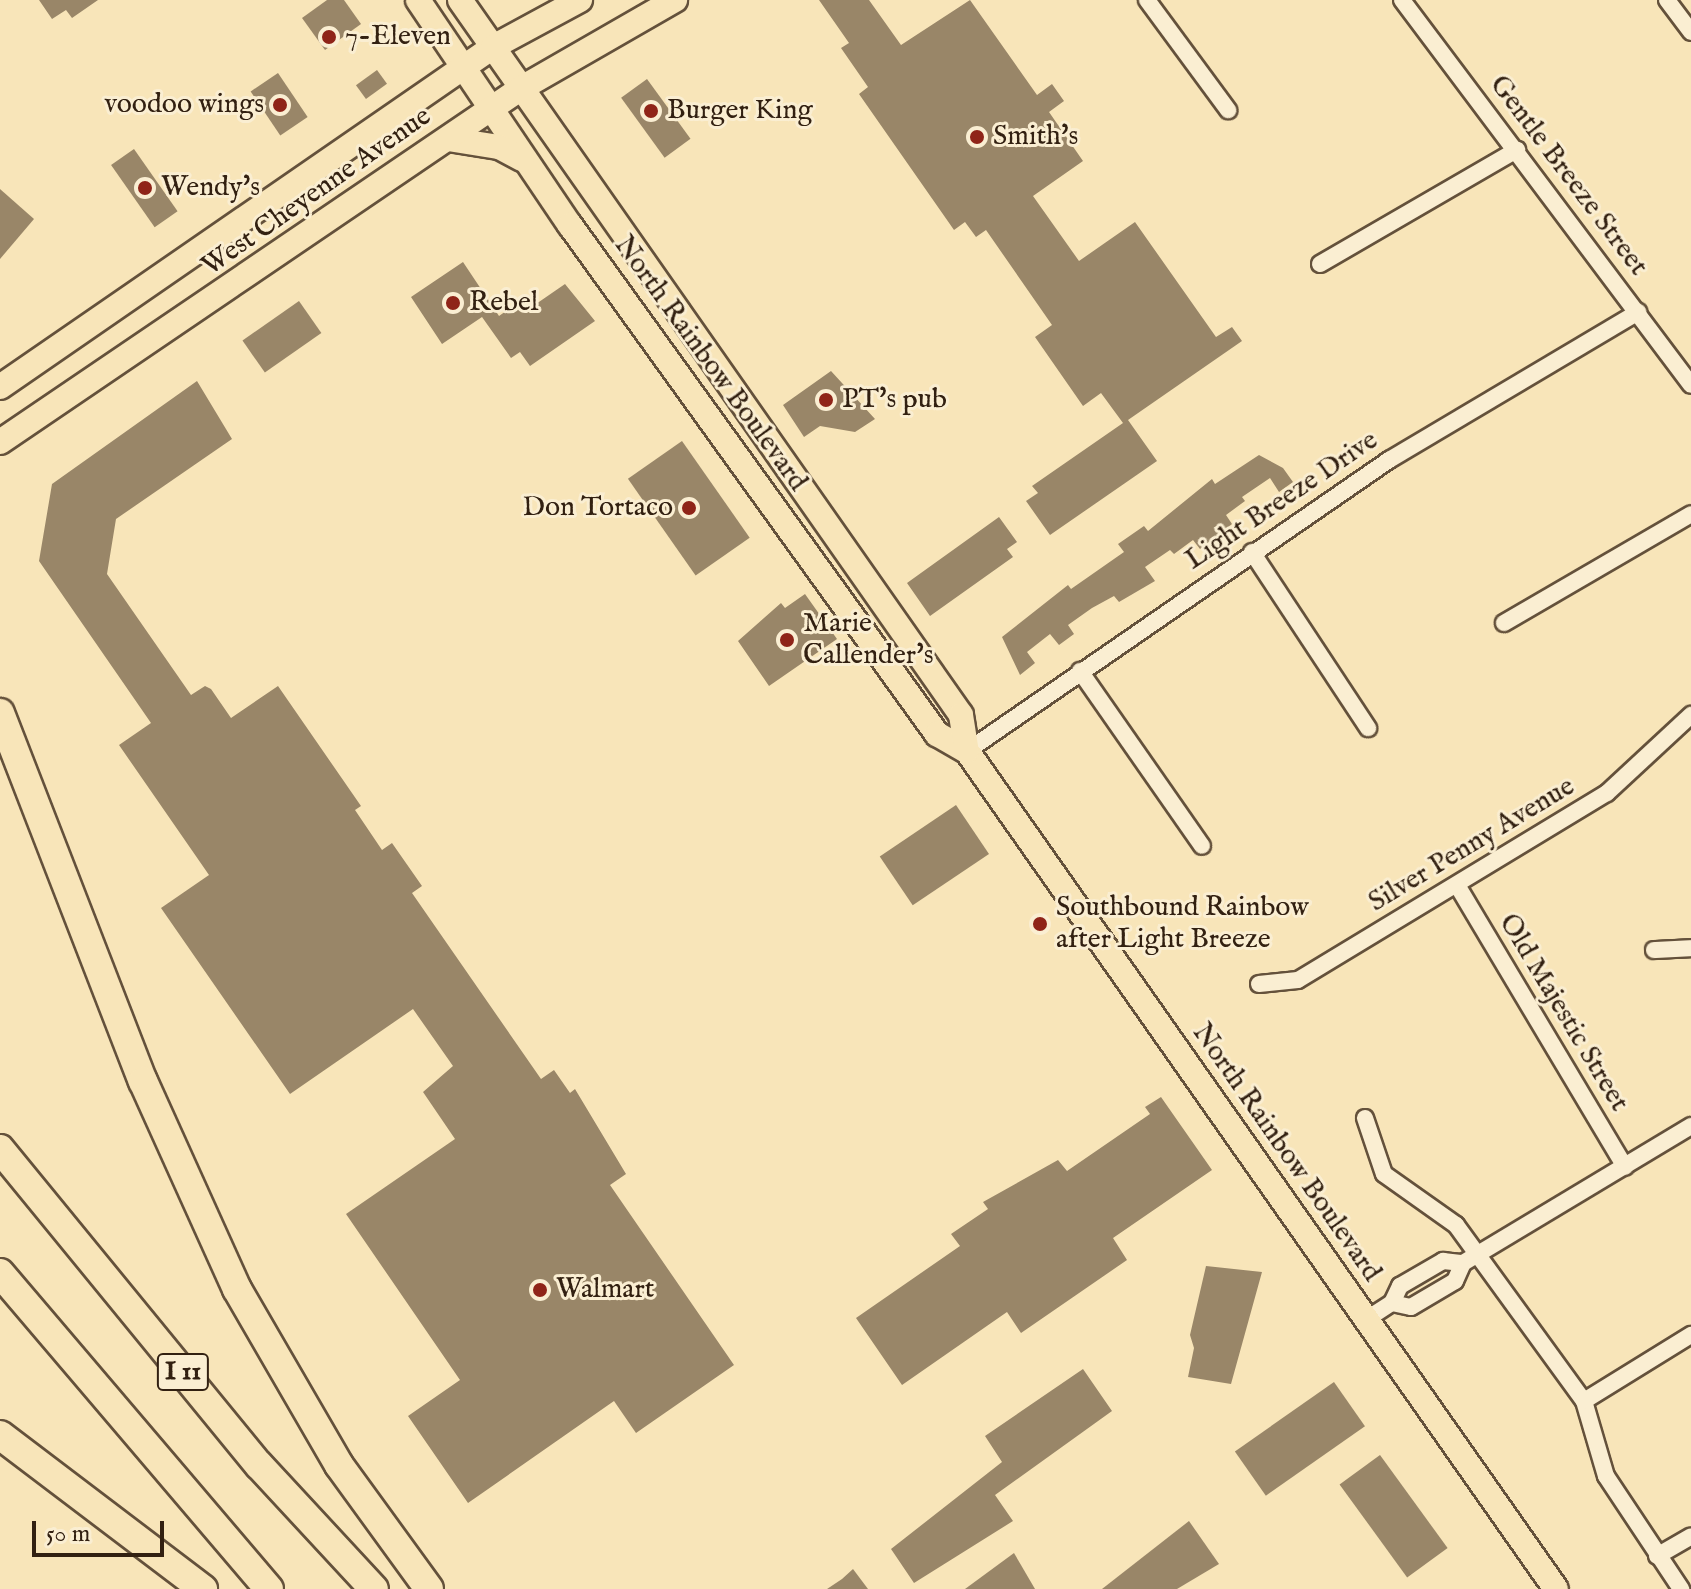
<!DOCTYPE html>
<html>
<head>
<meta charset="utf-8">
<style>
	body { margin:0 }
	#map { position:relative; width:1691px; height:1589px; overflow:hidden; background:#f8e5b9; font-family:"IM FELL English",serif }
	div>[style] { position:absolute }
	.building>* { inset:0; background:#998668; transform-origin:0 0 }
	.roads { filter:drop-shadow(2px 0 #64513b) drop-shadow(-2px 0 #64513b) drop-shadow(0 2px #64513b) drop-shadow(0 -2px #64513b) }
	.minor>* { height:16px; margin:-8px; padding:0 8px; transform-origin:8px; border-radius:8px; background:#faeed2 }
	.primary>* { height:24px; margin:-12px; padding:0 12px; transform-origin:12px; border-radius:12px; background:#f8e5b9 }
	.motorway>* { height:28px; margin:-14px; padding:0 14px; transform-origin:14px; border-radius:14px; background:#f8e5b9 }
	.dots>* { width:22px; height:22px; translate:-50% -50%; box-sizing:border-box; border:4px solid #faeed2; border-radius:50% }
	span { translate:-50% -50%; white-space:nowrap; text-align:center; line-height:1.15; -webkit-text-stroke:6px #faeed2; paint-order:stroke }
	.shield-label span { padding:2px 6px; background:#faeed2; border:2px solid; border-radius:6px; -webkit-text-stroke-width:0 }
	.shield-label { font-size:26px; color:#322011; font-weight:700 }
	.poi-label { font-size:28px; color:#322011 }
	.left { translate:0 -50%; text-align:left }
	.right { translate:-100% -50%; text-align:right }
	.street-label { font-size:28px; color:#322011 }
	.scale { position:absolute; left:32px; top:1521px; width:132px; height:36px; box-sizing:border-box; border:4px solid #322011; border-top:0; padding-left:10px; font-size:24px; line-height:28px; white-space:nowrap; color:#322011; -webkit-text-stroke:6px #faeed2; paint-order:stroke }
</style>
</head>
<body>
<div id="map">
	<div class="building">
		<div style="clip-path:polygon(39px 0,98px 0,72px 18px,66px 10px,52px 19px)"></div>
		<div style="clip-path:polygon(327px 0,344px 0,361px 24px,325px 50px,302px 18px)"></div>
		<div style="clip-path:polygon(819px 0,869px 0,901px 45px,970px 0,1037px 95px,1052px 84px,1064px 101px,1049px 112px,1083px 161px,1033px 196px,1079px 261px,1135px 222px,1216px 337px,1232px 327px,1242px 341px,1128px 420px,1157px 461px,1050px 535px,1026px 501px,1038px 493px,1032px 486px,1123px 423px,1101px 393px,1083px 406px,1035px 337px,1052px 325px,986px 230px,976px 237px,965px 222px,954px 230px,859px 94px,868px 87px,841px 48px,849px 43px)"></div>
		<div style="left:377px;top:70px;width:17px;height:26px;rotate:54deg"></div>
		<div style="left:278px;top:73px;width:53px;height:33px;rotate:56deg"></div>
		<div style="left:647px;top:79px;width:74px;height:32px;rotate:54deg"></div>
		<div style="left:134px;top:149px;width:76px;height:28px;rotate:55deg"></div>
		<div style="clip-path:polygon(0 189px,34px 219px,0 259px)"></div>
		<div style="clip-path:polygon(463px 262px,499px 316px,529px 295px,536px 304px,565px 284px,595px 321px,530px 366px,520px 352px,511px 358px,482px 317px,442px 344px,411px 297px)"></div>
		<div style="left:299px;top:301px;width:39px;height:69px;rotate:55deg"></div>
		<div style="clip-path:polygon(831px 371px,875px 419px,855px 432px,820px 426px,804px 437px,783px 405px)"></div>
		<div style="clip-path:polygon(197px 381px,232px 439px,116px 519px,107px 574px,191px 695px,205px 686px,211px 689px,231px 718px,278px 686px,361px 806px,355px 810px,382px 850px,392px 843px,422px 886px,412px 893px,541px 1079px,554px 1070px,570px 1093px,575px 1089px,626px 1174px,610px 1185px,734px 1365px,636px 1433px,614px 1401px,468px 1503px,408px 1416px,460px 1380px,346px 1214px,455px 1139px,423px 1092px,453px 1066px,413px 1009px,290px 1094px,161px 908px,209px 875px,119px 745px,151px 723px,39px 561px,52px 484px)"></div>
		<div style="left:682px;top:441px;width:118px;height:66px;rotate:55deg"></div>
		<div style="clip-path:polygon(1259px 455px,1283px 468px,1293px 482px,1279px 492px,1270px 478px,1242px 497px,1245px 501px,1226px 515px,1232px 524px,1213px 539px,1200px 549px,1193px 540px,1174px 554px,1170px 550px,1145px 567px,1155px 581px,1119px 602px,1114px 596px,1092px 608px,1068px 625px,1074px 634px,1059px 645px,1050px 634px,1027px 652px,1035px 663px,1020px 675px,1002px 637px,1068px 585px,1071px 589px,1124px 552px,1118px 544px,1144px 526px,1148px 531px,1212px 479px,1215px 484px)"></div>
		<div style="clip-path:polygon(999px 517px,1017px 542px,1007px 549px,1013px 557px,930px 616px,907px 583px)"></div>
		<div style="clip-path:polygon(805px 594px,837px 639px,769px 686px,738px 641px,781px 603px,785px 608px)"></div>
		<div style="left:956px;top:805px;width:59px;height:92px;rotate:56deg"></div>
		<div style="clip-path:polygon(1161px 1097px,1212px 1170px,1113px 1238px,1127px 1260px,1021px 1333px,1007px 1312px,902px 1385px,856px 1318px,960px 1246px,951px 1234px,988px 1209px,983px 1202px,1058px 1160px,1067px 1171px,1150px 1114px,1145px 1107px)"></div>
		<div style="clip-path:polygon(1206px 1266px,1262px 1272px,1231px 1384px,1188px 1377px,1194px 1348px,1190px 1335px)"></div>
		<div style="clip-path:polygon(1083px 1369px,1112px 1411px,995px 1495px,1013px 1521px,914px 1583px,891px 1549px,1002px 1462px,985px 1436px)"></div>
		<div style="left:1334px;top:1382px;width:54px;height:121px;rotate:55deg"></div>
		<div style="left:1380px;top:1455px;width:115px;height:50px;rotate:54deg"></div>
		<div style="clip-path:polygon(1189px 1521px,1219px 1564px,1177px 1589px,1102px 1589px)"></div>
		<div style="clip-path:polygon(1014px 1553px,1035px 1589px,965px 1589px)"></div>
		<div style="clip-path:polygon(853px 1569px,868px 1589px,827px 1589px,842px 1579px)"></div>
	</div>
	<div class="roads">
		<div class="minor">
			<div style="left:1147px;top:0;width:137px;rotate:53.6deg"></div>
			<div style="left:1402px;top:0;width:481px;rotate:53.1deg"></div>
			<div style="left:1667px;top:0;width:40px;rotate:53deg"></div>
			<div style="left:1320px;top:264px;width:228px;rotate:-30.1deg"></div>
			<div style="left:1252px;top:552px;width:211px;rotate:56.6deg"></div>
			<div style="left:1504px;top:623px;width:216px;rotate:-30.2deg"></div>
			<div style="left:1080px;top:671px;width:213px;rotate:55.1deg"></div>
			<div style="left:967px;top:751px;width:513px;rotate:-34.59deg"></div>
			<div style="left:1389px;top:460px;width:290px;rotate:-30.7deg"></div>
			<div style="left:1457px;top:885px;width:328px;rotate:59.2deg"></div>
			<div style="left:1654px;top:950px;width:37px;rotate:-3deg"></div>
			<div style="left:1259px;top:984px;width:39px;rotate:-6deg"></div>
			<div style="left:1298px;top:980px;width:361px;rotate:-31.2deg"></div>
			<div style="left:1607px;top:793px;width:115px;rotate:-42.9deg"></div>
			<div style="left:1365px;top:1118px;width:59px;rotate:71.3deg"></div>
			<div style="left:1384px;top:1174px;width:88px;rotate:35.3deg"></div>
			<div style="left:1456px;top:1225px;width:218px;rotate:54deg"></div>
			<div style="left:1584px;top:1401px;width:78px;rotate:73.7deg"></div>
			<div style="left:1606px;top:1476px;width:136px;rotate:56.4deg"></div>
			<div style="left:1392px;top:1303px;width:19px;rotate:12deg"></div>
			<div style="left:1411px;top:1307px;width:51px;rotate:-30.6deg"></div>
			<div style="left:1455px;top:1281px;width:20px;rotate:-66deg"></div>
			<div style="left:1463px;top:1263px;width:266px;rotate:-31deg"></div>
			<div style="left:1367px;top:1319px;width:30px;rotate:-33deg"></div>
			<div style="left:1392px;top:1303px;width:19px;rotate:-65deg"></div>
			<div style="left:1400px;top:1286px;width:50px;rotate:-30.2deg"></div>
			<div style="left:1443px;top:1261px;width:20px;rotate:6deg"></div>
			<div style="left:1584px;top:1401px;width:126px;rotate:-31.7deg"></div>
			<div style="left:1657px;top:1556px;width:39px;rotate:-30deg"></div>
		</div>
		<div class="primary">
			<div style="left:418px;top:0;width:272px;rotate:56deg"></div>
			<div style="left:570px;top:225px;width:628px;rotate:54.21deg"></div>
			<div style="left:937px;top:734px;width:34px;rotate:30deg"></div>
			<div style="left:967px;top:751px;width:1024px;rotate:54.9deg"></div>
			<div style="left:460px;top:0;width:873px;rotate:54.98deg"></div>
			<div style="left:961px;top:715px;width:36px;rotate:81deg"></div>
			<div style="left:448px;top:139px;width:52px;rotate:8.9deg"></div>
			<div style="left:499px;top:147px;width:26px;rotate:28deg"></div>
			<div style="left:0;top:387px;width:599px;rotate:-34.59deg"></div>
			<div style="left:493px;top:47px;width:99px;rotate:-28.4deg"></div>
			<div style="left:0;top:442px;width:628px;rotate:-34.17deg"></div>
			<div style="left:520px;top:89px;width:179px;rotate:-29.9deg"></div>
		</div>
		<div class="motorway">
			<div style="left:0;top:713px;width:395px;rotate:68.8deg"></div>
			<div style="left:143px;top:1081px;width:228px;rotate:65.7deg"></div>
			<div style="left:237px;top:1289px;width:203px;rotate:59.9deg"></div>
			<div style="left:339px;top:1465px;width:153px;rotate:54deg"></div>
			<div style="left:0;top:1149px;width:409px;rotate:50.7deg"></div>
			<div style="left:259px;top:1465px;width:169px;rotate:47.2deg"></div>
			<div style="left:0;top:1273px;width:415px;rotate:49.6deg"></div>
			<div style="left:0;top:1435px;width:255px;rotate:37.2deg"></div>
		</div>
	</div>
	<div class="dots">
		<div style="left:329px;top:37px;background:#8f2418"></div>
		<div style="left:280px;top:105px;background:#8f2418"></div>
		<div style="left:651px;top:111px;background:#8f2418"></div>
		<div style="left:977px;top:137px;background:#8f2418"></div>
		<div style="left:145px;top:188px;background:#8f2418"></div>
		<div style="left:453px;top:303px;background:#8f2418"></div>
		<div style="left:826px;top:400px;background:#8f2418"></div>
		<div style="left:689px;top:508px;background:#8f2418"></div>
		<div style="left:787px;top:640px;background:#8f2418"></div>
		<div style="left:1040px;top:924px;background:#8f2418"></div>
		<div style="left:540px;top:1290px;background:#8f2418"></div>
	</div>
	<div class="shield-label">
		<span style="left:183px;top:1372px">I 11</span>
	</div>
	<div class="poi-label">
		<span class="left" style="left:345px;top:37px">7-Eleven</span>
		<span class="right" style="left:264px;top:105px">voodoo wings</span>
		<span class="left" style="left:667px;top:111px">Burger King</span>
		<span class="left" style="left:993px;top:137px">Smith's</span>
		<span class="left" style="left:161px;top:188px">Wendy's</span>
		<span class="left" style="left:469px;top:303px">Rebel</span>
		<span class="left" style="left:842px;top:400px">PT's pub</span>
		<span class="right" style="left:673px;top:508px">Don Tortaco</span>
		<span class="left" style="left:803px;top:640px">Marie<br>Callender's</span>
		<span class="left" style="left:1056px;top:924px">Southbound Rainbow<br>after Light Breeze</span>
		<span class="left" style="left:556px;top:1290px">Walmart</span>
	</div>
	<div class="street-label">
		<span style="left:1568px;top:176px;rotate:53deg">Gentle Breeze Street</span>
		<span style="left:317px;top:192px;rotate:-35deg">West Cheyenne Avenue</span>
		<span style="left:710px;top:364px;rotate:54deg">North Rainbow Boulevard</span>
		<span style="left:1282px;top:501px;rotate:-34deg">Light Breeze Drive</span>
		<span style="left:1472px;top:845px;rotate:-31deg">Silver Penny Avenue</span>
		<span style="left:1563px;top:1013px;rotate:59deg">Old Majestic Street</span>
		<span style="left:1286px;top:1153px;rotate:55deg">North Rainbow Boulevard</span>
	</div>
	<div class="scale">50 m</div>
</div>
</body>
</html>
